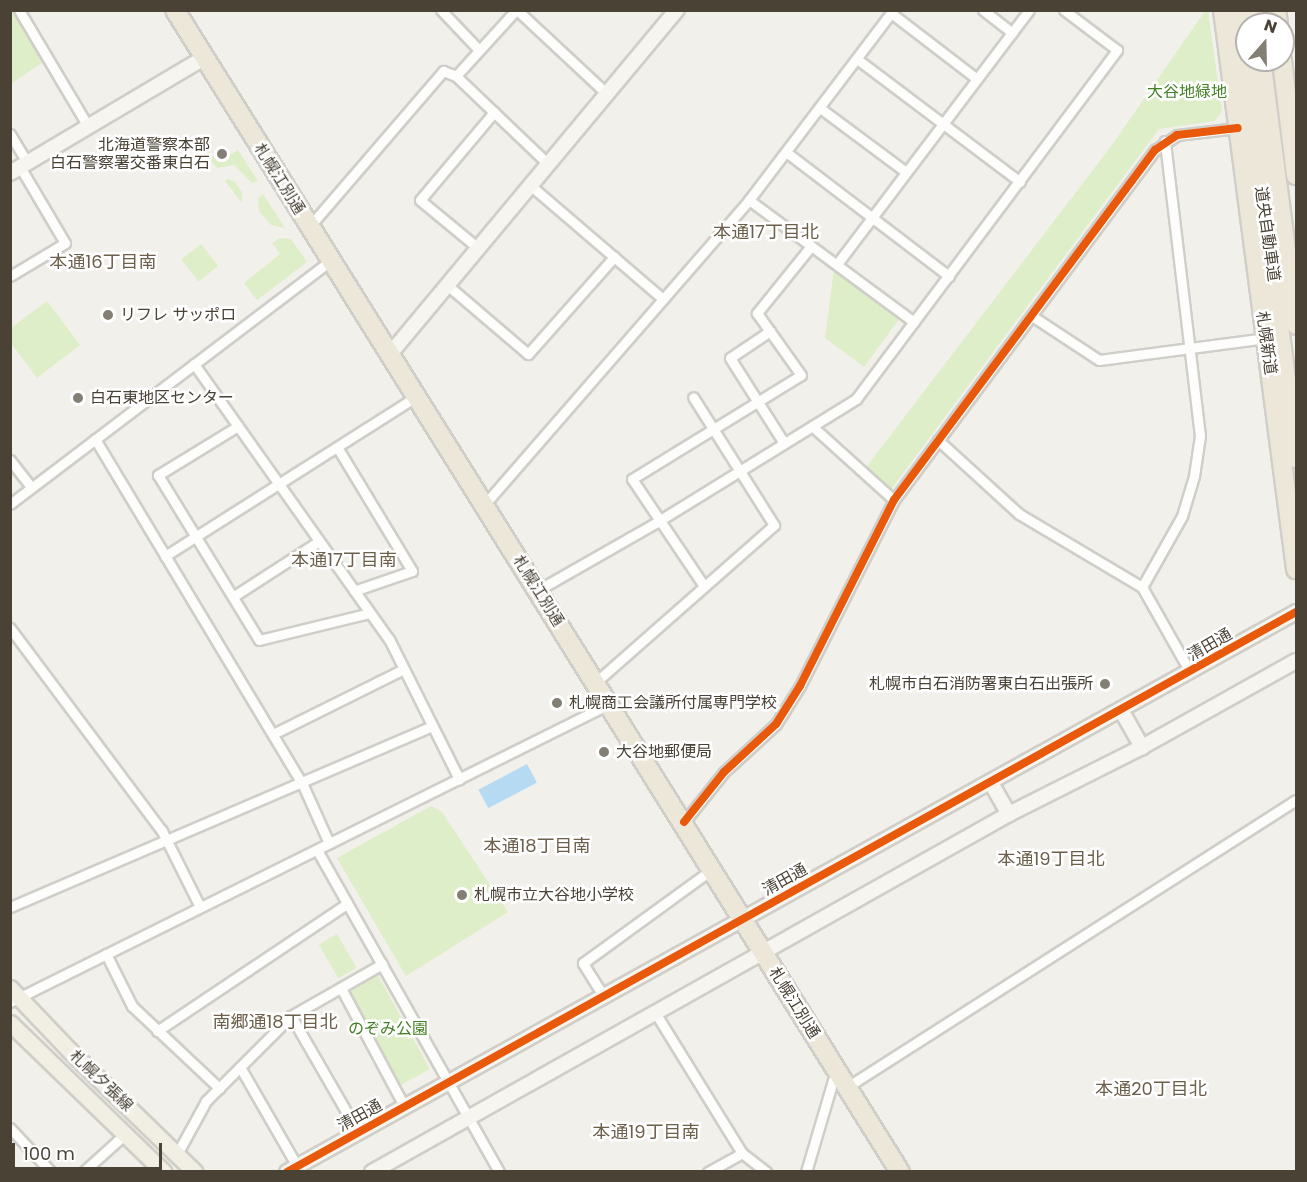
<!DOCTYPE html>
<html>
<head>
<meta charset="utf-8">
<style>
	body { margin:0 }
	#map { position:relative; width:1307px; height:1182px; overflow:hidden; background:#f2f0ea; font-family:Poppins,"Noto Sans JP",sans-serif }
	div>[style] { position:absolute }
	.green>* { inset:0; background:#deeec8; transform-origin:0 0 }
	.water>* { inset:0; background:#b7daf3; transform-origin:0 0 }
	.roads { filter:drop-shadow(2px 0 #d0cec8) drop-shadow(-2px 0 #d0cec8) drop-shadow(0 2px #d0cec8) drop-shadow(0 -2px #d0cec8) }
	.street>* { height:9px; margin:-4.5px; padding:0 4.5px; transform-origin:4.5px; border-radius:4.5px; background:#fdfdfc }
	.secondary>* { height:14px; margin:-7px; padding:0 7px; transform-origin:7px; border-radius:7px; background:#f7f5ef }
	.primary>* { height:15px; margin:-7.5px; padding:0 7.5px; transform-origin:7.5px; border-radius:7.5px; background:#f1eee4 }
	.highway>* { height:18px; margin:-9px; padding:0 9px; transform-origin:9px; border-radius:9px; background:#ede7d9 }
	.cycleway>* { height:8px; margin:-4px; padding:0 4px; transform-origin:4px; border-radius:4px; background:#e8590c }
	.dots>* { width:16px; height:16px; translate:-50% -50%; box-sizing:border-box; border:3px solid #fff; border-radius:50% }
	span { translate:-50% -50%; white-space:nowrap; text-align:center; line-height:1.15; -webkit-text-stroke:5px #fff; paint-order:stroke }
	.park-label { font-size:16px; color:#438023 }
	.poi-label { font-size:16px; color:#494235 }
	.right { translate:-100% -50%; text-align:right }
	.left { translate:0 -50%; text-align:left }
	.street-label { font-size:16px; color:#494235 }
	.neighbourhood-label { font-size:18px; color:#6d604b }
	.frame { position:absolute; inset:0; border:12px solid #494235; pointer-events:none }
	.north { position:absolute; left:1235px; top:12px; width:60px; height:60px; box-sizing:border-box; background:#fff; border:2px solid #b6b3ae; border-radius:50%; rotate:20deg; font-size:16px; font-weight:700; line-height:24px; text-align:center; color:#494235 }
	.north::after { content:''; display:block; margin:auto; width:21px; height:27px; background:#847f74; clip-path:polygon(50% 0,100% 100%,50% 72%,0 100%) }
	.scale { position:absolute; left:12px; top:1143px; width:150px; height:27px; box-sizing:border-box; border:3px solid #494235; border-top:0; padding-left:8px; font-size:18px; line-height:21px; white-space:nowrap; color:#494235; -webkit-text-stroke:4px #fff; paint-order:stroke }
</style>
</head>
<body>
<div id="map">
	<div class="green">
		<div style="clip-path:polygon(12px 10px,43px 62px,11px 84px,10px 11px)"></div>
		<div style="clip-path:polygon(1205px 11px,1208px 11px,1222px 111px,1215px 121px,1159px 129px,889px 492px,864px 470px,1112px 145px)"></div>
		<div style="clip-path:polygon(238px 150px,258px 181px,252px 183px,234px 165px,217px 168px,205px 153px,208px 151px,218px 162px)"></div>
		<div style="clip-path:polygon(228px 179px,235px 182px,242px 192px,242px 203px,225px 181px)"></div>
		<div style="clip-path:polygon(263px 194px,285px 228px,271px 225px,259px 211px,258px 198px)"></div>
		<div style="clip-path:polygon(280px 238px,291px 239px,307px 262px,257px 300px,244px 283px,280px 254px,272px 243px)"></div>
		<div style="left:201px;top:244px;width:28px;height:25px;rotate:52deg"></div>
		<div style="clip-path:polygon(834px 269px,900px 318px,864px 367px,825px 338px)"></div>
		<div style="clip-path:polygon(47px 301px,80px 345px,37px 378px,11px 343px,11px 328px)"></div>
		<div style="clip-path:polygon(431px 806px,442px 812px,508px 912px,406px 976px,337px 858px)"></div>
		<div style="left:337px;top:934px;width:39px;height:21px;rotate:60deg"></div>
		<div style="left:376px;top:972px;width:111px;height:35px;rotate:61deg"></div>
	</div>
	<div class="water">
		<div style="left:527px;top:764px;width:21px;height:55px;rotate:62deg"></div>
	</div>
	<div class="roads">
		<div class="street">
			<div style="left:19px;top:10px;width:135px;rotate:59.3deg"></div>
			<div style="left:441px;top:10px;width:54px;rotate:46.5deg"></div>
			<div style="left:516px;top:10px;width:89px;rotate:132.3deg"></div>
			<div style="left:456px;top:76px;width:127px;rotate:43.7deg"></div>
			<div style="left:517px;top:10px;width:123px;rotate:43deg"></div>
			<div style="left:983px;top:10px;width:37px;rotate:38deg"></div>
			<div style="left:891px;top:13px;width:108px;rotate:37.5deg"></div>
			<div style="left:857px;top:59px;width:204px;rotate:37deg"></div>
			<div style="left:820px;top:108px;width:107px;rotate:36.7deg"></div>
			<div style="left:10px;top:134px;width:33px;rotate:59deg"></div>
			<div style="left:786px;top:152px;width:205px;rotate:37.3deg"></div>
			<div style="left:530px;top:185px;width:175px;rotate:40.6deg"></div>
			<div style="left:749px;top:200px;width:205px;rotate:36.5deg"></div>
			<div style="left:309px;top:227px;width:206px;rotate:-49.3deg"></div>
			<div style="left:443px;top:71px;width:14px;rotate:21deg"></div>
			<div style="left:478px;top:248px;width:75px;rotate:-140.4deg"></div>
			<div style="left:420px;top:200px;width:115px;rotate:-49.9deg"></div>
			<div style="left:837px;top:264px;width:318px;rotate:-52.9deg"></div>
			<div style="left:10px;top:276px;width:64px;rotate:-31deg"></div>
			<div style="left:65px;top:243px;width:88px;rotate:-120.6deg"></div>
			<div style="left:446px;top:284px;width:108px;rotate:40.5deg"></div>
			<div style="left:528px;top:354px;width:130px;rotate:-48.4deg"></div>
			<div style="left:1032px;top:316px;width:80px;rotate:33.3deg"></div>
			<div style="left:1099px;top:360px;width:167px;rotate:-7.5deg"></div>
			<div style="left:770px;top:331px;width:48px;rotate:146deg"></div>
			<div style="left:730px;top:358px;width:101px;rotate:57.6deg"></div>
			<div style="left:194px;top:364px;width:337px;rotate:54.7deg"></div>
			<div style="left:389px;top:639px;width:157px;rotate:63.4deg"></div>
			<div style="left:238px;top:426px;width:94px;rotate:148.5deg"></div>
			<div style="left:158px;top:475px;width:193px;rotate:58.5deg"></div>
			<div style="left:259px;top:640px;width:114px;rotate:-13.7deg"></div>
			<div style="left:812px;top:426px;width:110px;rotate:42.1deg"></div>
			<div style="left:95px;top:439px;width:401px;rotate:59deg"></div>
			<div style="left:302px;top:783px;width:66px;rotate:65.8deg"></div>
			<div style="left:938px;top:440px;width:110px;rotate:42.4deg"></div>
			<div style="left:1019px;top:514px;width:143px;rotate:30.7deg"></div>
			<div style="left:1142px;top:587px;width:98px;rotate:60.5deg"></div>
			<div style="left:337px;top:447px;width:145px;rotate:58.8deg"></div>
			<div style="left:412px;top:571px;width:61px;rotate:161deg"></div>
			<div style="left:10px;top:460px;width:34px;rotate:52deg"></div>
			<div style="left:10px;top:504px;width:402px;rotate:-37.2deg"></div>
			<div style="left:484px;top:505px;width:404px;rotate:-49deg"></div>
			<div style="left:749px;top:200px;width:238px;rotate:-52.8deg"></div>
			<div style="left:165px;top:556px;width:299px;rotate:-32.4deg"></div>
			<div style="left:704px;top:586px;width:129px;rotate:-123.9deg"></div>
			<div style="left:632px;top:479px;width:198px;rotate:-31.6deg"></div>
			<div style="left:801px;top:375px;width:76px;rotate:-125.4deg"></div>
			<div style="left:757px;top:313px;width:86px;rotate:-51.1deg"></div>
			<div style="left:1142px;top:587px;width:81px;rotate:-60.6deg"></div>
			<div style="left:1182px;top:516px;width:42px;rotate:-73.3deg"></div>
			<div style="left:1194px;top:476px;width:40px;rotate:-81.5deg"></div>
			<div style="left:1200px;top:436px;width:297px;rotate:-96.8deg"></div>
			<div style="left:538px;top:590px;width:137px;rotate:-29.7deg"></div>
			<div style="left:657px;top:522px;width:234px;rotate:-31.7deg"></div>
			<div style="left:856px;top:399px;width:436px;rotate:-53.2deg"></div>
			<div style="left:1117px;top:50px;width:66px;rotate:-143deg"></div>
			<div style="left:234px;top:596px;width:101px;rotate:-32.9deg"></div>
			<div style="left:10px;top:628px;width:254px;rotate:53.2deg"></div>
			<div style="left:162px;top:831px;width:85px;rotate:63.4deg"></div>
			<div style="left:596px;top:682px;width:237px;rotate:-41.4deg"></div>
			<div style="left:774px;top:525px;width:151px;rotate:-122.3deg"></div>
			<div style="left:273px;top:734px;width:146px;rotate:-26.4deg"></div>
			<div style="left:684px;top:822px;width:64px;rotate:-51.3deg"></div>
			<div style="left:724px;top:772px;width:71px;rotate:-42.7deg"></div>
			<div style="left:776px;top:724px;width:45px;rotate:-57.7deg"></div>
			<div style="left:800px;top:686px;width:208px;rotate:-63.2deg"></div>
			<div style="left:894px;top:500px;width:437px;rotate:-53.3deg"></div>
			<div style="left:1155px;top:150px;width:27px;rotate:-34deg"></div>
			<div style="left:1177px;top:135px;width:61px;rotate:-6.5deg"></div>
			<div style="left:317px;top:850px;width:370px;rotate:60.5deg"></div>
			<div style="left:10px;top:907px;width:459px;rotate:-23.2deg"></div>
			<div style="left:106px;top:954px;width:58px;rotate:63.4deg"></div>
			<div style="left:132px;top:1006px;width:120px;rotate:43.3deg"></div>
			<div style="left:341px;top:988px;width:134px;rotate:61.9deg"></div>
			<div style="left:604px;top:997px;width:40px;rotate:-122deg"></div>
			<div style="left:583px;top:963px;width:158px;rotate:-36deg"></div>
			<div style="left:10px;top:1002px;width:669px;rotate:-26.45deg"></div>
			<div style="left:656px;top:1014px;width:163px;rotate:58.3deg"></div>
			<div style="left:742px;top:1153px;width:31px;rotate:38deg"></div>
			<div style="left:291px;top:1016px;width:134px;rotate:60deg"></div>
			<div style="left:157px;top:1031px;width:229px;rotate:-33.8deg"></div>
			<div style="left:240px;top:1067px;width:114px;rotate:60.1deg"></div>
			<div style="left:847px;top:1087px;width:533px;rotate:-32.59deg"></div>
			<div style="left:10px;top:1128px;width:60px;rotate:47deg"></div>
			<div style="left:177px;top:1154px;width:60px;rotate:-61.3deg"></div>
			<div style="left:206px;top:1101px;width:120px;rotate:-45deg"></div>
			<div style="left:291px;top:1016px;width:105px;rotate:-29.7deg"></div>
			<div style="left:83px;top:1172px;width:55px;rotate:-42.1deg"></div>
			<div style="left:708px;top:1172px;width:39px;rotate:-29deg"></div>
			<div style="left:806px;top:1172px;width:106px;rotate:-73.6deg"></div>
		</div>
		<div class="secondary">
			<div style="left:10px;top:173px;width:226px;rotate:-30.7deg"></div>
			<div style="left:390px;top:354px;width:448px;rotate:-50.2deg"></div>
			<div style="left:1121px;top:710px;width:43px;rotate:60.4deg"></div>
			<div style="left:991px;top:783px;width:36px;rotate:60deg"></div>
			<div style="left:287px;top:1172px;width:1154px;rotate:-29.03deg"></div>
			<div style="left:372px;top:1172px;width:731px;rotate:-29.34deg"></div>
			<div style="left:1009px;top:814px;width:149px;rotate:-26.7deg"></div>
			<div style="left:1142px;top:747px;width:176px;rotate:-29.2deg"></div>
		</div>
		<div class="primary">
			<div style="left:10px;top:988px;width:86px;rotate:46.4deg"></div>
			<div style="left:69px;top:1050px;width:175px;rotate:44.1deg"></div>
			<div style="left:10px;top:1023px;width:214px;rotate:44.1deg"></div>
		</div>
		<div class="highway">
			<div style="left:175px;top:10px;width:1370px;rotate:58.04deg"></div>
			<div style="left:1223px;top:10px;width:564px;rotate:82.56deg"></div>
			<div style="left:1238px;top:10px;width:452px;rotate:82.6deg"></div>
			<div style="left:1255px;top:10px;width:14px;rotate:82deg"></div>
			<div style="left:1276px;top:10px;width:14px;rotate:82deg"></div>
			<div style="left:1261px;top:60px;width:267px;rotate:82.5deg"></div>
			<div style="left:1282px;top:60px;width:116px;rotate:83.1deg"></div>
		</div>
	</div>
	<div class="cycleway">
		<div style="left:684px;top:822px;width:64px;rotate:-51.3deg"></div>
		<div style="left:724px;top:772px;width:71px;rotate:-42.7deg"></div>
		<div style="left:776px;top:724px;width:45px;rotate:-57.7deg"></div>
		<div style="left:800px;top:686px;width:208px;rotate:-63.2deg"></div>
		<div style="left:894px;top:500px;width:437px;rotate:-53.3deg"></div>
		<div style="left:1155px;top:150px;width:27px;rotate:-34deg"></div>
		<div style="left:1177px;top:135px;width:61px;rotate:-6.5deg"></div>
		<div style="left:287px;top:1172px;width:1154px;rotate:-29.03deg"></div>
	</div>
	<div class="dots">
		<div style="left:222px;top:154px;background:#847f74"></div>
		<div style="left:108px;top:315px;background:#847f74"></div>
		<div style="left:78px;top:398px;background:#847f74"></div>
		<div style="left:1105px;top:684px;background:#847f74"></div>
		<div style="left:557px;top:703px;background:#847f74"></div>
		<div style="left:604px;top:752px;background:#847f74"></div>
		<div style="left:462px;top:895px;background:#847f74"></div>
	</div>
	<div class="park-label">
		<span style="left:1187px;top:92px">大谷地緑地</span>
		<span style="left:388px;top:1029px">のぞみ公園</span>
	</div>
	<div class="poi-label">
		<span class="right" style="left:210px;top:154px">北海道警察本部<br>白石警察署交番東白石</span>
		<span class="left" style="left:120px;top:315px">リフレ サッポロ</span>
		<span class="left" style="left:90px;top:398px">白石東地区センター</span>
		<span class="right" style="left:1093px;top:684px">札幌市白石消防署東白石出張所</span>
		<span class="left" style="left:569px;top:703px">札幌商工会議所付属専門学校</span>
		<span class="left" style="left:616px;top:752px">大谷地郵便局</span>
		<span class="left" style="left:474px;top:895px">札幌市立大谷地小学校</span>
	</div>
	<div class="street-label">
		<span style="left:279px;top:179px;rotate:58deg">札幌江別通</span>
		<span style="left:1267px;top:234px;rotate:82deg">道央自動車道</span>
		<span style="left:1266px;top:343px;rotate:82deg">札幌新道</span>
		<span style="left:538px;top:591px;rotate:58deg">札幌江別通</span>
		<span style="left:1210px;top:645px;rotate:-30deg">清田通</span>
		<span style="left:785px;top:880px;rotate:-29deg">清田通</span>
		<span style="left:794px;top:1003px;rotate:58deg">札幌江別通</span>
		<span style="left:101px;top:1081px;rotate:44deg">札幌夕張線</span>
		<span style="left:360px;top:1116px;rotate:-29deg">清田通</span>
	</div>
	<div class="neighbourhood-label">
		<span style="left:766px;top:232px">本通17丁目北</span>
		<span style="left:103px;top:262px">本通16丁目南</span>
		<span style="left:344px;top:560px">本通17丁目南</span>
		<span style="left:537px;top:846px">本通18丁目南</span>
		<span style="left:1051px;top:859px">本通19丁目北</span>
		<span style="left:275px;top:1022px">南郷通18丁目北</span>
		<span style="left:1151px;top:1089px">本通20丁目北</span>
		<span style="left:646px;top:1132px">本通19丁目南</span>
	</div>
	<div class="frame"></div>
	<div class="north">N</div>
	<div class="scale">100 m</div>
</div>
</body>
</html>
